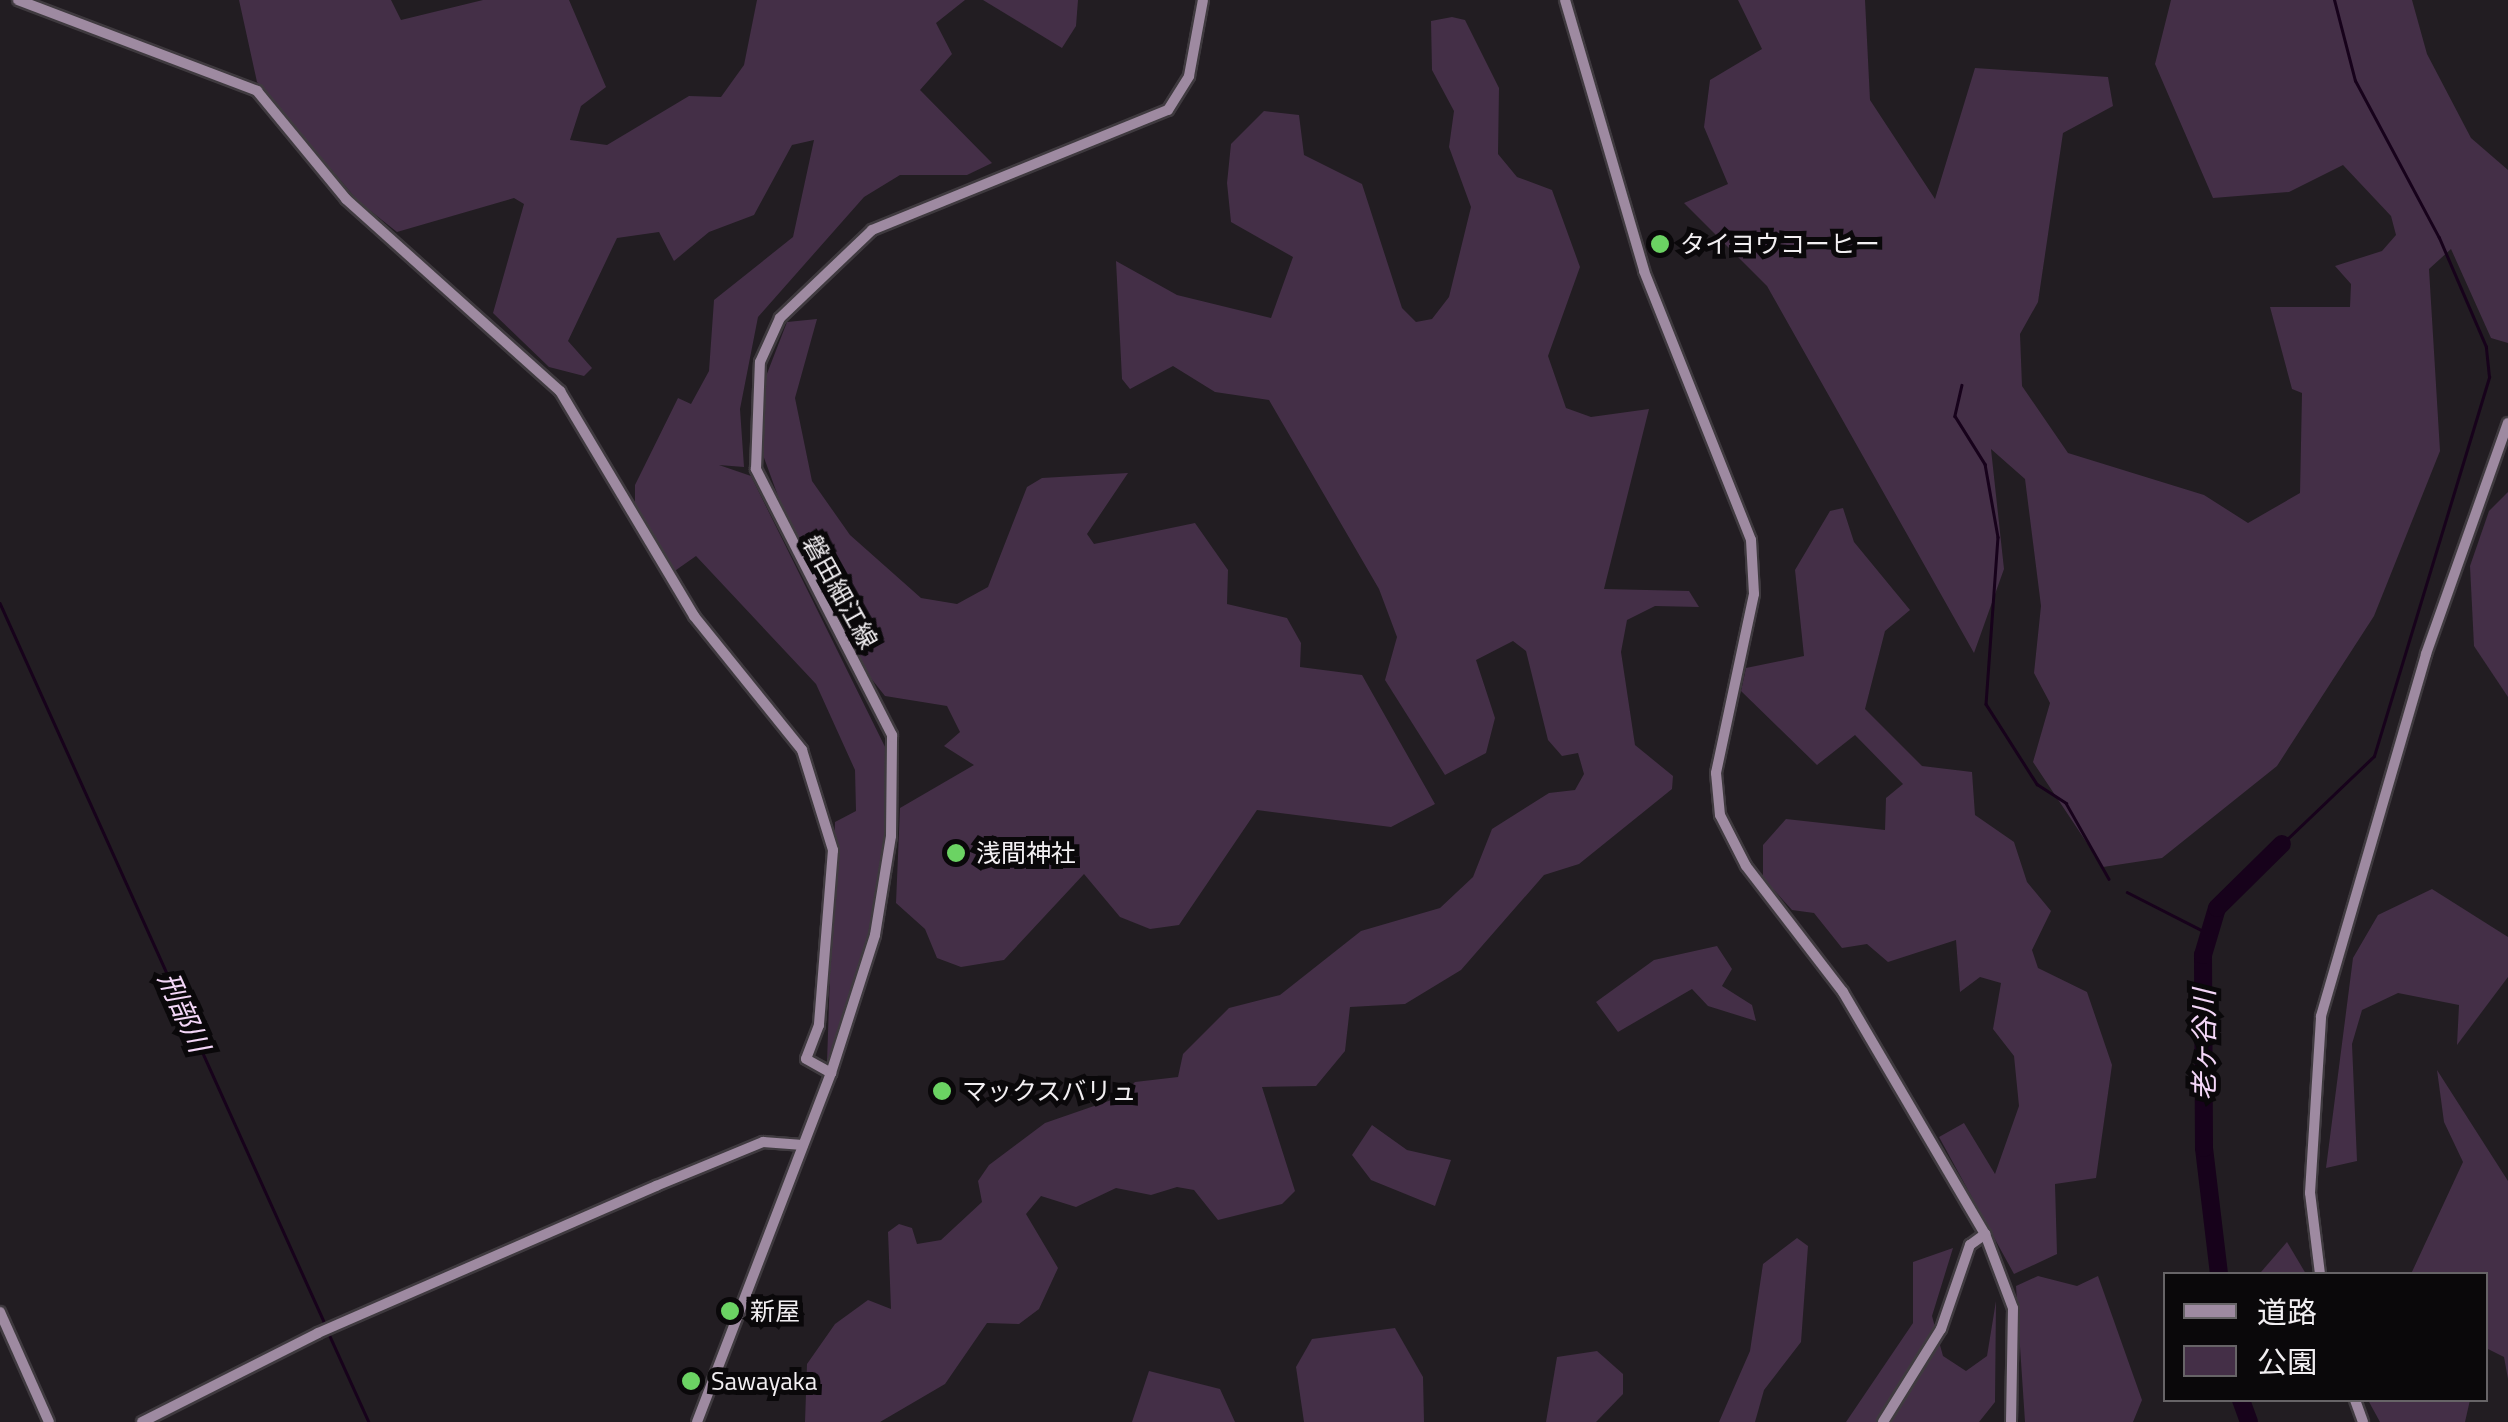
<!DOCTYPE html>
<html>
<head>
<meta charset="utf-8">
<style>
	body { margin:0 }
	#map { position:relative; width:2508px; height:1422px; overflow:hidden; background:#221d22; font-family:"Titillium Web","Noto Sans JP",sans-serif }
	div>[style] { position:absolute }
	.green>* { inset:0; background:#442f47 }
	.stream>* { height:2.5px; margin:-1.25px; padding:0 1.25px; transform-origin:1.25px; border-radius:1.25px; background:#17021b }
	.river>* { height:18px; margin:-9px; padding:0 9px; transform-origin:9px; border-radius:9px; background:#17021b }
	.roads { filter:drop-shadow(2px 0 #3f3a3f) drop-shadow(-2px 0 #3f3a3f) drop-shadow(0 2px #3f3a3f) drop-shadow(0 -2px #3f3a3f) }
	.secondary>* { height:10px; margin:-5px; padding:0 5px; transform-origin:5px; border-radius:5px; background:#9e8aa1 }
	.dots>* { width:28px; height:28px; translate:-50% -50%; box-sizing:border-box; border:5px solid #0a080a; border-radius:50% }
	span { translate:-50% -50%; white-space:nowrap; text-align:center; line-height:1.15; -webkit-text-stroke:10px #0a080a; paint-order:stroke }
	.poi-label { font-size:25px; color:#f2eff2 }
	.left { translate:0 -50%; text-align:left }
	.street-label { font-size:25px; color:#f2eff2 }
	.water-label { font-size:28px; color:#f4d7f8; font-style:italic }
	.legend { position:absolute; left:2163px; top:1272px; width:325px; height:130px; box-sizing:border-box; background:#0a080a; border:2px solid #676467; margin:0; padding:12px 18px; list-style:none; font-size:30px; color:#f2eff2 }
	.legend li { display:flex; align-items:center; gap:20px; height:50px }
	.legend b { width:50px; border:2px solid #676467 }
</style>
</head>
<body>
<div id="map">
	<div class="green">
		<div style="clip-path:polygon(239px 0,391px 0,401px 20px,483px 0,569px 0,606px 87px,581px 106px,570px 140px,607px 145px,689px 96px,721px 97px,744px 65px,757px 0,965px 0,936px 23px,952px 54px,920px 90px,992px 163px,967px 175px,900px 175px,864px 197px,758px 317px,740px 409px,744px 467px,719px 465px,751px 476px,892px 761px,877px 925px,827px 1063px,835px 822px,856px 811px,855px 770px,816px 684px,696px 556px,669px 575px,635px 512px,635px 485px,678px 398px,691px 404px,709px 371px,714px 300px,793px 237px,814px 140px,792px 145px,754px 215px,709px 232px,674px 261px,659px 232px,617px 238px,568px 341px,592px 368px,584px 376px,549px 367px,493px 313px,524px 204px,514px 198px,397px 232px,358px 201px,257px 82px)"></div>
		<div style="clip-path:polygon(983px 0,1078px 0,1076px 26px,1062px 48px)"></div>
		<div style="clip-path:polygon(1738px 0,1865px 0,1870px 100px,1935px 199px,1975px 68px,2108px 77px,2113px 106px,2063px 133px,2038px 302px,2020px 334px,2022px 386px,2068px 453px,2204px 495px,2248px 523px,2300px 493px,2302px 393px,2292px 389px,2270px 307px,2350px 307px,2351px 284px,2335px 266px,2382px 251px,2396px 235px,2391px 216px,2343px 165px,2289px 192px,2213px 198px,2155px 64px,2171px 0,2412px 0,2427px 54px,2471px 138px,2508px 170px,2508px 343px,2491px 338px,2451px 249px,2429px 269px,2440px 451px,2374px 616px,2277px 766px,2162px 858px,2103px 867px,2033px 762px,2050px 703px,2034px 673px,2041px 606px,2025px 479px,1991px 449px,2004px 569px,1974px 653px,1767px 286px,1684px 203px,1728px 184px,1704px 127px,1710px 80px,1762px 49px)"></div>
		<div style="clip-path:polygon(1452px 17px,1465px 20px,1499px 88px,1498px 154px,1517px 177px,1552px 190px,1580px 267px,1548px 356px,1566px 408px,1591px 417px,1649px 409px,1604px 589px,1689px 591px,1699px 607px,1655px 606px,1627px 620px,1621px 652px,1635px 745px,1673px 776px,1672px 789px,1579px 864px,1544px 875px,1461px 970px,1405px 1004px,1350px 1007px,1345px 1051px,1316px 1086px,1262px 1087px,1295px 1191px,1282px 1204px,1218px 1220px,1194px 1190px,1177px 1187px,1151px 1195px,1116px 1188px,1076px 1207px,1041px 1196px,1026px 1214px,1058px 1268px,1039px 1309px,1019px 1324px,987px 1323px,945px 1384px,880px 1422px,805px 1422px,807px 1364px,835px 1324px,868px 1300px,891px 1309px,888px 1232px,899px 1224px,912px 1228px,917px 1244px,941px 1240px,982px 1202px,978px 1181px,989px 1165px,1045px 1123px,1120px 1097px,1135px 1082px,1178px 1077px,1183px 1054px,1229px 1008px,1280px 995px,1361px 931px,1440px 908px,1473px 877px,1492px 829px,1549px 793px,1575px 790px,1584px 774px,1578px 753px,1562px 756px,1548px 740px,1526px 651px,1513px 641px,1476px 660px,1495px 718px,1486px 753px,1445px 775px,1385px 680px,1397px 637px,1379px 589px,1269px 400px,1215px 392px,1173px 366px,1130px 389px,1122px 379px,1116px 261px,1177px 295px,1271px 318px,1293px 257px,1231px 222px,1227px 183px,1231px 144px,1264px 111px,1299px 115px,1304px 155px,1362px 184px,1402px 308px,1416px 322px,1432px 319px,1449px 297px,1471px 207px,1449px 147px,1454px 111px,1432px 70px,1431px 21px)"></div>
		<div style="clip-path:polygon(817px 319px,795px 398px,812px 481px,850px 535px,921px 598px,957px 604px,988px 587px,1027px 487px,1042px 478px,1128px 473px,1087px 534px,1094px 544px,1195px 523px,1228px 570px,1227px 604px,1287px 618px,1301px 643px,1300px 667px,1362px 675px,1435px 804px,1391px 827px,1257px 810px,1179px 925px,1150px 929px,1120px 917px,1084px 874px,1004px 960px,961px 967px,937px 958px,925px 929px,896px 903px,900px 808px,974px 765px,944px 746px,960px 732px,947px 706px,885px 696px,866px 672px,793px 537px,763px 455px,763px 384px,787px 322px)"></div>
		<div style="clip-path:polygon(2508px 492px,2508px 697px,2474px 646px,2470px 566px,2489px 511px)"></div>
		<div style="clip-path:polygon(1843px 508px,1854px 542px,1910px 610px,1885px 631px,1865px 709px,1922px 766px,1972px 772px,1975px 815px,2014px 842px,2027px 882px,2051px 911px,2032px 950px,2038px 968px,2087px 992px,2112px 1065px,2096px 1178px,2055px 1184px,2057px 1254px,2014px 1274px,1939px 1137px,1964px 1123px,1995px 1174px,2019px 1106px,2014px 1056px,1993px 1029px,2001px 983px,1980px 977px,1960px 992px,1956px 940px,1888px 962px,1867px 944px,1842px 948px,1814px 913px,1792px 910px,1763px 878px,1763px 845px,1786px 819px,1885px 830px,1886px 798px,1903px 784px,1855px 735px,1817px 765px,1741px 691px,1746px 668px,1804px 656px,1795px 570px,1830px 511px)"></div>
		<div style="clip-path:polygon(2432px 889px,2508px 937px,2508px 977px,2457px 1045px,2459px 1005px,2398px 993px,2362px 1010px,2352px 1044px,2357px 1161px,2326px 1168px,2353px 958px,2378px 915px)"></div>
		<div style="clip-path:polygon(1717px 946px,1732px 969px,1722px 986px,1752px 1005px,1756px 1021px,1708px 1006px,1692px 989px,1618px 1032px,1596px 1002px,1654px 960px)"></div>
		<div style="clip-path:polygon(2437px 1070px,2508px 1181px,2508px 1379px,2504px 1357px,2486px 1348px,2486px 1274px,2411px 1274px,2463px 1162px,2444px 1122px)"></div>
		<div style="clip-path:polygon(1372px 1125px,1407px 1150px,1451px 1160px,1435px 1206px,1371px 1180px,1352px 1155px)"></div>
		<div style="clip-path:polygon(1797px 1238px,1808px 1246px,1801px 1342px,1764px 1390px,1755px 1422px,1719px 1422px,1750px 1351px,1763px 1264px)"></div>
		<div style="clip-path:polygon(2287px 1242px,2306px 1274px,2261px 1274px,2261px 1272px)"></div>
		<div style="clip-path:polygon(1953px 1248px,1932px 1316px,1943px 1356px,1966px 1371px,1987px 1356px,1996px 1301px,1995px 1402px,1979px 1422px,1846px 1422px,1913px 1323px,1913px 1262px)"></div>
		<div style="clip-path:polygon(2038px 1276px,2077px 1286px,2098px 1276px,2142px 1400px,2133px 1422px,2025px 1422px,2016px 1286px)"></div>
		<div style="clip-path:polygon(1395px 1328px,1423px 1377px,1424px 1422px,1304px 1422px,1296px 1367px,1312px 1339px)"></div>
		<div style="clip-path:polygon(1597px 1351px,1623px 1374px,1623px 1394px,1596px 1422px,1546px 1422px,1557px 1357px)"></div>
		<div style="clip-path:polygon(1149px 1371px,1220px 1389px,1235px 1422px,1132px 1422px)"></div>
		<div style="clip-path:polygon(2368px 1400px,2470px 1400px,2465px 1422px,2380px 1422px)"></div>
	</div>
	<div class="stream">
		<div style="left:1962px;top:385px;width:32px;rotate:103deg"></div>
		<div style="left:1955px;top:416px;width:57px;rotate:58deg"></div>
		<div style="left:1985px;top:464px;width:74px;rotate:79.9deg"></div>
		<div style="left:1998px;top:537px;width:167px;rotate:94.1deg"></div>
		<div style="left:1986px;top:704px;width:95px;rotate:57.5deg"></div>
		<div style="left:2037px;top:784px;width:35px;rotate:33deg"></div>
		<div style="left:2066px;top:803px;width:87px;rotate:60.5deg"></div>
		<div style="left:0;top:603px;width:793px;rotate:65.73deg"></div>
		<div style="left:2282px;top:844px;width:127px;rotate:-43.7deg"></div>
		<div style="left:2374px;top:756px;width:396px;rotate:-73.1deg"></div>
		<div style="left:2489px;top:377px;width:30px;rotate:-96deg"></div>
		<div style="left:2486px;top:347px;width:119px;rotate:-113.3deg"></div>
		<div style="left:2439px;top:238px;width:178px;rotate:-118.1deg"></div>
		<div style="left:2355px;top:81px;width:84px;rotate:-104.5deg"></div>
		<div style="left:2127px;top:892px;width:90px;rotate:27.1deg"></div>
		<div style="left:329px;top:1334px;width:97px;rotate:65.6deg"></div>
	</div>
	<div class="river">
		<div style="left:2219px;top:1274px;width:127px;rotate:-96.8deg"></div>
		<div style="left:2204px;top:1148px;width:193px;rotate:-90.3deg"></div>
		<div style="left:2203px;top:955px;width:49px;rotate:-73.4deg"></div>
		<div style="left:2217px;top:908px;width:91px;rotate:-44.6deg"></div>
		<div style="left:2241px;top:1400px;width:23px;rotate:70deg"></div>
	</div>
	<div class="roads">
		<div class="secondary">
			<div style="left:18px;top:0;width:256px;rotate:20.8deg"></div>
			<div style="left:257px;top:91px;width:140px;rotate:50.5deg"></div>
			<div style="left:346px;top:199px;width:288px;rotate:41.9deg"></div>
			<div style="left:560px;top:391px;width:262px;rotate:59.2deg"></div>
			<div style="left:694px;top:616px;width:172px;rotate:51.1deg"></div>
			<div style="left:802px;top:750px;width:105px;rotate:72.8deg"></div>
			<div style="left:833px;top:850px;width:176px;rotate:94.6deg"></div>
			<div style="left:819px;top:1025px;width:36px;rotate:111deg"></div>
			<div style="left:806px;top:1059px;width:29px;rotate:29deg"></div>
			<div style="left:1565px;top:0;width:282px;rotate:73.7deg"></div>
			<div style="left:1644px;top:271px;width:289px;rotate:68.3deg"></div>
			<div style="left:1751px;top:540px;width:54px;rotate:86.8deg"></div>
			<div style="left:1754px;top:594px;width:183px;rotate:102deg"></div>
			<div style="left:1716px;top:773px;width:42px;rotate:84.6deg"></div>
			<div style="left:1720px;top:815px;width:57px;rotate:63deg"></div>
			<div style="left:1746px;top:866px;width:159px;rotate:52.4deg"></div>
			<div style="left:1843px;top:992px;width:281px;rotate:59.6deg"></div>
			<div style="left:1985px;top:1234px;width:79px;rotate:69.3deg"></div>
			<div style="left:2013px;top:1308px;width:114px;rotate:91deg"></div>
			<div style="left:2320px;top:1274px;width:82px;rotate:-97deg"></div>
			<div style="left:2310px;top:1193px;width:177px;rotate:-86.4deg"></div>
			<div style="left:2321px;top:1016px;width:377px;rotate:-73.8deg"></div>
			<div style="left:2426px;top:654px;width:245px;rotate:-70.5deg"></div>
			<div style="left:0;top:1312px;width:120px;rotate:66deg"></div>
			<div style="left:2355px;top:1400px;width:23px;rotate:70deg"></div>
			<div style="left:142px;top:1422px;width:197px;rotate:-26.8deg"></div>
			<div style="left:318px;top:1333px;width:369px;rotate:-23.5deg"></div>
			<div style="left:656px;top:1186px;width:116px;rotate:-22.4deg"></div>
			<div style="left:763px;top:1142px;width:40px;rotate:4.3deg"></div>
			<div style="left:697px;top:1422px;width:374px;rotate:-69deg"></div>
			<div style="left:831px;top:1073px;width:145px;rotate:-72.3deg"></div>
			<div style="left:875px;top:935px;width:100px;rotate:-80.8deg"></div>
			<div style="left:891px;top:836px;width:101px;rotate:-89.4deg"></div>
			<div style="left:892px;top:735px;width:299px;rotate:-117.1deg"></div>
			<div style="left:756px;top:469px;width:107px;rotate:-87.9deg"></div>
			<div style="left:760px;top:362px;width:48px;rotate:-65.6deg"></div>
			<div style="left:780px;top:318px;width:127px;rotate:-43.7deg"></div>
			<div style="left:872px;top:230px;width:319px;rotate:-22.1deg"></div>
			<div style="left:1168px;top:110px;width:40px;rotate:-58deg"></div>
			<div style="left:1189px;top:76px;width:77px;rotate:-79.6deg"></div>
			<div style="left:1883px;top:1422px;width:110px;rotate:-58.1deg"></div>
			<div style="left:1941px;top:1329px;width:89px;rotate:-71deg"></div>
			<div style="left:1970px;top:1245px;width:19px;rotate:-36deg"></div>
		</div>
	</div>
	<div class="dots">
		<div style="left:1660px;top:244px;background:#6bd363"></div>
		<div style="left:956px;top:853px;background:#6bd363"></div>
		<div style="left:942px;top:1091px;background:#6bd363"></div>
		<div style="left:730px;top:1311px;background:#6bd363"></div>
		<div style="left:691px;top:1381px;background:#6bd363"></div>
	</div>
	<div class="poi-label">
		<span class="left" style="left:1680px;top:244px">タイヨウコーヒー</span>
		<span class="left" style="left:976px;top:853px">浅間神社</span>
		<span class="left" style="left:962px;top:1091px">マックスバリュ</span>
		<span class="left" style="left:750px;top:1311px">新屋</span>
		<span class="left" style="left:711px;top:1381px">Sawayaka</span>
	</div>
	<div class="street-label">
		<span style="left:840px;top:592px;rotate:61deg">磐田細江線</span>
	</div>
	<div class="water-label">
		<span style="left:184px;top:1012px;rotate:66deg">刑部川</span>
		<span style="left:2204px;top:1045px;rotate:-90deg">老ヶ谷川</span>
	</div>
	<ul class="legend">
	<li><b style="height:12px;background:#9e8aa1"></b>道路</li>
	<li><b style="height:28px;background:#442f47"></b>公園</li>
	</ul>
</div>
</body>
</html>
